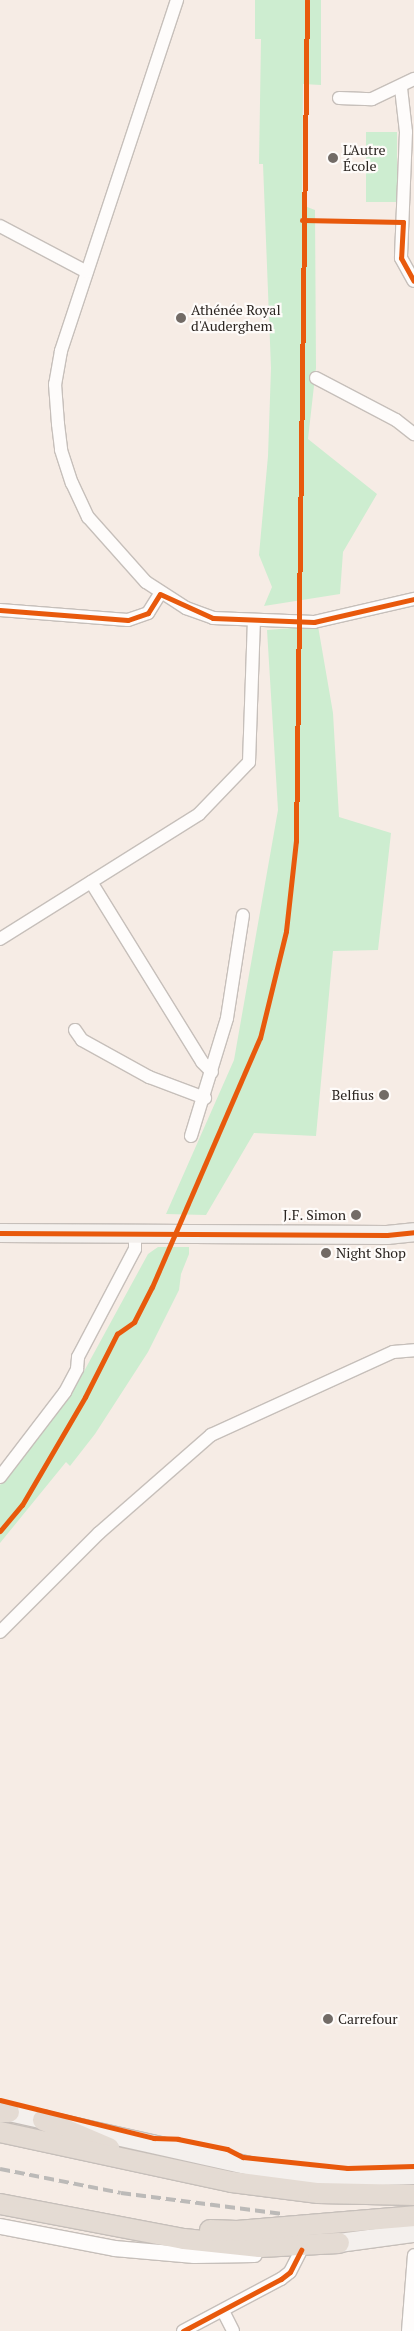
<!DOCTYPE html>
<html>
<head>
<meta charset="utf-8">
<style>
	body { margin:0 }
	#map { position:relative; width:414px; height:2331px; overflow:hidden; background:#f6ece5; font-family:"PT Serif",serif }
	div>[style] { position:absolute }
	.green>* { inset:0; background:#cdedd0; transform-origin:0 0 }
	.roads { filter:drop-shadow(1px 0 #c6bfba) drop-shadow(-1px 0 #c6bfba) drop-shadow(0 1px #c6bfba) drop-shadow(0 -1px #c6bfba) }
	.minor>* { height:12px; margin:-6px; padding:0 6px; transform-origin:6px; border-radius:6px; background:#fefcfb }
	.tertiary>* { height:15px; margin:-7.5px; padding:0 7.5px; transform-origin:7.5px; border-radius:7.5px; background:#fefcfb }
	.secondary>* { height:18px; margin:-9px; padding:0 9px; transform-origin:9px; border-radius:9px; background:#f4f0ed }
	.trunk>* { height:20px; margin:-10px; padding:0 10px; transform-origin:10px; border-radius:10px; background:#e4dbd3 }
	.rail>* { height:4px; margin-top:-2px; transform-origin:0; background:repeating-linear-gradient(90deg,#bcbab8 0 10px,transparent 0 15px) }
	.cycleway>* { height:5px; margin:-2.5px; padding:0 2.5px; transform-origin:2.5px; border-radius:2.5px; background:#e8590c }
	.dots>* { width:14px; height:14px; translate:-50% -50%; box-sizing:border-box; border:2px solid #fefbf9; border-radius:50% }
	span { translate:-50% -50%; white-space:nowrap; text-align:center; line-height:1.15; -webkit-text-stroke:4.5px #fefbf9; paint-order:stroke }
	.poi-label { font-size:14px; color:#2b2521 }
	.left { translate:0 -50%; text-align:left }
	.right { translate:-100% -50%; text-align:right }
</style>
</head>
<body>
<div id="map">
	<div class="green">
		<div style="clip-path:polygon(255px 0,321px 0,321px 85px,303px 84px,302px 205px,315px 210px,316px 368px,308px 439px,377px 494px,343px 552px,340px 594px,264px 606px,272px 587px,259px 555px,268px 456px,271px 368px,263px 164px,259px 164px,261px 39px,255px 39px)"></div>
		<div style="left:366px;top:132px;width:31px;height:70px"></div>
		<div style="clip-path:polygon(318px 626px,333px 713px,339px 817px,391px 833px,378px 950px,333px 951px,316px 1136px,254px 1133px,206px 1215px,166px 1214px,234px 1060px,278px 810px,267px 630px)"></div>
		<div style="clip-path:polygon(158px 1247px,189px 1247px,189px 1254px,181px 1274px,179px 1290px,148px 1352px,95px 1434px,70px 1466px,66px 1462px,0 1543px,0 1485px,70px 1397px,148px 1254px)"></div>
	</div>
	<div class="roads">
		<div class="minor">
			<div style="left:177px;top:0;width:370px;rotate:108.3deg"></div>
			<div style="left:61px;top:351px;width:34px;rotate:100deg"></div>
			<div style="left:55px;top:384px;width:40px;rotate:85.7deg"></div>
			<div style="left:58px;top:424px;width:26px;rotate:83deg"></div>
			<div style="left:61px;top:450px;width:35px;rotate:72deg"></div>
			<div style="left:72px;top:483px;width:38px;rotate:65deg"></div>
			<div style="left:88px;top:517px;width:87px;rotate:48.3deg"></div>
			<div style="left:146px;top:582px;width:48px;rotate:33deg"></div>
			<div style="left:186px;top:608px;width:29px;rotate:20deg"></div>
			<div style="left:213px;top:618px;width:101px;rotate:2.3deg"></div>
			<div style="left:314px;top:622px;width:103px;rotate:-13deg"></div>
			<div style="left:401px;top:88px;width:44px;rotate:83.5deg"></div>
			<div style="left:406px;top:132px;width:126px;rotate:92.3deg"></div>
			<div style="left:401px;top:258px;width:26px;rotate:61deg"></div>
			<div style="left:339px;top:98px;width:33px;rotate:2deg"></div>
			<div style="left:372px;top:99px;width:47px;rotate:-25.5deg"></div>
			<div style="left:0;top:226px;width:98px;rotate:27.9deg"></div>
			<div style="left:316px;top:378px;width:90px;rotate:27.7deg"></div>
			<div style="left:396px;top:420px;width:23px;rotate:38deg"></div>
			<div style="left:0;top:610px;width:128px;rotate:4.5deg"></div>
			<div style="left:128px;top:620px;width:21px;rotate:-19deg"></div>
			<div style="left:148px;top:613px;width:22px;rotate:-58deg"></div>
			<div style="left:91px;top:882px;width:211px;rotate:58.3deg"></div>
			<div style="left:202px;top:1062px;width:14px;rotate:45deg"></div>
			<div style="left:0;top:939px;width:235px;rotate:-32.1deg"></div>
			<div style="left:199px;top:814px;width:72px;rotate:-46.1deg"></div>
			<div style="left:249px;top:762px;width:141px;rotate:-88deg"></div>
			<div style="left:75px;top:1030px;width:12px;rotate:55deg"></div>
			<div style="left:82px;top:1040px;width:77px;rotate:28.9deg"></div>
			<div style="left:149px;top:1077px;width:60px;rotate:20.6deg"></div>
			<div style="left:191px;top:1136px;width:123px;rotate:-73deg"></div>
			<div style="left:227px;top:1018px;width:104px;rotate:-81.2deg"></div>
			<div style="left:0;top:1477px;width:107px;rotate:-52.6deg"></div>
			<div style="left:65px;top:1392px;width:26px;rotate:-62deg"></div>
			<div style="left:77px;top:1369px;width:12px;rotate:-85deg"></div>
			<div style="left:78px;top:1357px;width:122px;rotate:-62.2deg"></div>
			<div style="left:135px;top:1249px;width:14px;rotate:-90deg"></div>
			<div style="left:0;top:1632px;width:140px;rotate:-45deg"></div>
			<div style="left:99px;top:1533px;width:149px;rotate:-41.2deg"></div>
			<div style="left:211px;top:1435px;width:200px;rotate:-24.5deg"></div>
			<div style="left:393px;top:1352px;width:21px;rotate:-5deg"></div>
			<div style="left:223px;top:2311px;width:22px;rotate:63deg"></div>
			<div style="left:183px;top:2331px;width:111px;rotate:-28deg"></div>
			<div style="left:281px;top:2279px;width:11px;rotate:-38deg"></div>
			<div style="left:290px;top:2272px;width:25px;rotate:-63deg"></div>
			<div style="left:408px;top:2331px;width:76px;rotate:-85.5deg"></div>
		</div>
		<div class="tertiary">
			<div style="left:0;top:2226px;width:116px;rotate:10.9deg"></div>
			<div style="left:114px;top:2248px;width:80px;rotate:5deg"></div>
			<div style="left:194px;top:2255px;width:60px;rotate:-1deg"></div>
		</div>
		<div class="secondary">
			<div style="left:0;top:1233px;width:387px;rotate:0.3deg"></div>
			<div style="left:387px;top:1235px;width:27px;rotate:-6deg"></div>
			<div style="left:9px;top:2112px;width:276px;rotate:12.6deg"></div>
			<div style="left:278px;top:2172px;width:67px;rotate:4.3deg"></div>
			<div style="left:345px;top:2177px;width:69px;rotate:-1.7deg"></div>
			<div style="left:339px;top:2243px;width:76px;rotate:-7.6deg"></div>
		</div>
		<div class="trunk">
			<div style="left:0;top:2112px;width:9px"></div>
			<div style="left:43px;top:2120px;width:72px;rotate:23deg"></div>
			<div style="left:0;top:2132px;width:237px;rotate:12.2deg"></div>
			<div style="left:232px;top:2182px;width:87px;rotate:7.3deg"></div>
			<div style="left:318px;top:2193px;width:96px;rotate:1.2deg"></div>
			<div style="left:0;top:2204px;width:187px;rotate:10.8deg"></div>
			<div style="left:184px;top:2239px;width:76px;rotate:6deg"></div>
			<div style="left:260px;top:2247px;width:79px;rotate:-2.9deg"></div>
			<div style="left:210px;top:2230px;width:27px;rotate:2deg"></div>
			<div style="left:237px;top:2231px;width:178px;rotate:-4.8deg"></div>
		</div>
	</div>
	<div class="rail">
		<div style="left:0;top:2169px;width:123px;rotate:11.2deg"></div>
		<div style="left:121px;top:2193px;width:163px;rotate:7.4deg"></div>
	</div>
	<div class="cycleway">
		<div style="left:302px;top:220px;width:101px;rotate:1.1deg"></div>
		<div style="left:403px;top:222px;width:36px;rotate:93deg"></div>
		<div style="left:401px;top:258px;width:26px;rotate:61deg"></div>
		<div style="left:0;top:610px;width:128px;rotate:4.5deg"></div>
		<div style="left:128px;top:620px;width:21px;rotate:-19deg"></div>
		<div style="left:148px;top:613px;width:22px;rotate:-58deg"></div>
		<div style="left:160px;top:594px;width:58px;rotate:24.4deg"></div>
		<div style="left:213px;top:618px;width:101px;rotate:2.3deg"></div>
		<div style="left:314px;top:622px;width:103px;rotate:-13deg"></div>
		<div style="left:0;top:1233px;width:387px;rotate:0.3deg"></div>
		<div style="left:387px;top:1235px;width:27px;rotate:-6deg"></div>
		<div style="left:0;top:1531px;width:34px;rotate:-50deg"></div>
		<div style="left:22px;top:1505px;width:125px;rotate:-59.7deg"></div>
		<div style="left:85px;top:1397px;width:71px;rotate:-63.1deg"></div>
		<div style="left:117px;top:1334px;width:21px;rotate:-35deg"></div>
		<div style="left:134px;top:1322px;width:39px;rotate:-63deg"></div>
		<div style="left:152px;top:1287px;width:271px;rotate:-66.6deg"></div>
		<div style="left:260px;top:1038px;width:110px;rotate:-76.3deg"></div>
		<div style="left:286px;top:931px;width:91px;rotate:-83.7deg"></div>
		<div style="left:296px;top:841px;width:841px;rotate:-89.25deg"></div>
		<div style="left:0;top:2100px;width:159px;rotate:13.9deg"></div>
		<div style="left:154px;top:2138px;width:24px;rotate:2deg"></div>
		<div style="left:178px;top:2139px;width:50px;rotate:11.5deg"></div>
		<div style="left:227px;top:2149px;width:18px;rotate:27deg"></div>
		<div style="left:243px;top:2157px;width:105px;rotate:6deg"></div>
		<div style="left:347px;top:2168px;width:67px;rotate:-1.7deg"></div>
		<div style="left:183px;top:2331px;width:111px;rotate:-28deg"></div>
		<div style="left:281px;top:2279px;width:11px;rotate:-38deg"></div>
		<div style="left:290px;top:2272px;width:25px;rotate:-63deg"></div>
	</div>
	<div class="dots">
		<div style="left:333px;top:158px;background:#726b66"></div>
		<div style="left:181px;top:318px;background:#726b66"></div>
		<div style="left:384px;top:1095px;background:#726b66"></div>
		<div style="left:356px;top:1215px;background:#726b66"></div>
		<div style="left:326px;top:1253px;background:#726b66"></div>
		<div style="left:328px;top:2019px;background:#726b66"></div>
	</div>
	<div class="poi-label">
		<span class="left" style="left:343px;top:158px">L'Autre<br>École</span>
		<span class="left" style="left:191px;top:318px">Athénée Royal<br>d'Auderghem</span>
		<span class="right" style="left:374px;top:1095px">Belfius</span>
		<span class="right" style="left:346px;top:1215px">J.F. Simon</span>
		<span class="left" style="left:336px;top:1253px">Night Shop</span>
		<span class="left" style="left:338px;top:2019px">Carrefour</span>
	</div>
</div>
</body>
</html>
